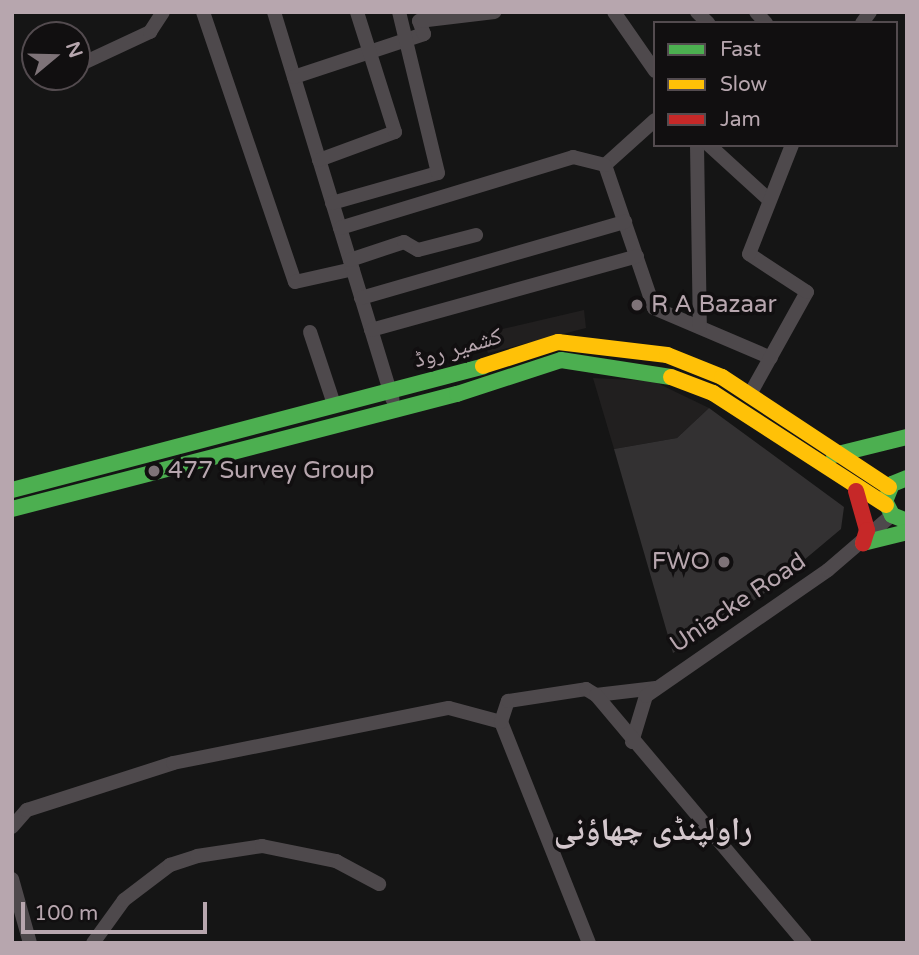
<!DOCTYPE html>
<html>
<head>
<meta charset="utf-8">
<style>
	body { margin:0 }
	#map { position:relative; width:919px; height:955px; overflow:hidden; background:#151515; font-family:"Varela Round","Noto Naskh Arabic",sans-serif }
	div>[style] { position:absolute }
	.built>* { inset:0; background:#211f1f }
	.building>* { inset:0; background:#333132 }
	.street>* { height:14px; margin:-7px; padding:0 7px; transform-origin:7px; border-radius:7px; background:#4e494c }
	.fast>* { height:16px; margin:-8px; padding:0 8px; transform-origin:8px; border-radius:8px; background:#4caf50 }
	.slow>* { height:16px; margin:-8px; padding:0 8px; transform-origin:8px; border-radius:8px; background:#ffc107 }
	.jam>* { height:16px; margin:-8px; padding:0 8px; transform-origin:8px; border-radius:8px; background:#c62828 }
	.dots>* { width:19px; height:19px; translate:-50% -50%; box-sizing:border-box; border:4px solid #110f10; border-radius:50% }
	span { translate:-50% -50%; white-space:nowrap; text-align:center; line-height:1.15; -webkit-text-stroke:7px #110f10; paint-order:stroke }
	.poi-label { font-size:24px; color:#b7a6ae }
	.left { translate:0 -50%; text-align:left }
	.right { translate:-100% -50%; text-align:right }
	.street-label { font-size:24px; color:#b7a6ae }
	.district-label { font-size:32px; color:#d3c7cc; font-weight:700 }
	.frame { position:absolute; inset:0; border:14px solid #b7a6ae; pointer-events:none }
	.legend { position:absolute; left:653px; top:21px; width:245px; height:126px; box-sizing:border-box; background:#110f10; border:2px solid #534b4f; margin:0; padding:9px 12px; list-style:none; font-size:21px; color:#b7a6ae }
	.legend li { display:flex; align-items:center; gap:14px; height:35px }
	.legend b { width:35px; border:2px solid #534b4f }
	.north { position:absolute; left:21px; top:21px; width:70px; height:70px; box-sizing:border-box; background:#110f10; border:2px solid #534b4f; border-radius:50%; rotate:71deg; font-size:19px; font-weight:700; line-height:28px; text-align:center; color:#b7a6ae }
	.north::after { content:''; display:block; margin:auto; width:24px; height:32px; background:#7e7378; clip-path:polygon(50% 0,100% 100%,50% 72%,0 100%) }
	.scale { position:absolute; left:21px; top:902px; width:186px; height:32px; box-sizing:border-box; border:4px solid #b7a6ae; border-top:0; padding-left:9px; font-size:21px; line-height:24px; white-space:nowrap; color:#b7a6ae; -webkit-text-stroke:5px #110f10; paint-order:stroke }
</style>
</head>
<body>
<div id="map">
	<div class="built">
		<div style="clip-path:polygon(584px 310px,586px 328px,488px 353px,481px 334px)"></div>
		<div style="clip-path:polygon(593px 378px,653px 381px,709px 408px,677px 438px,614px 449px)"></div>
	</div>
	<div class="building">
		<div style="clip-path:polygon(709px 408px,844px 507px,841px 529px,761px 596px,673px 653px,614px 449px,677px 438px)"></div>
	</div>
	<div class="street">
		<div style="left:203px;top:12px;width:285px;rotate:71.2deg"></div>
		<div style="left:295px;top:282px;width:59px;rotate:-12.6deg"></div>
		<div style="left:274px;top:12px;width:405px;rotate:73deg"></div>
		<div style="left:614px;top:12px;width:72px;rotate:55.2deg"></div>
		<div style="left:697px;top:12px;width:16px;rotate:45deg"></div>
		<div style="left:756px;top:12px;width:15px;rotate:48deg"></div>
		<div style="left:862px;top:23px;width:14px;rotate:-54deg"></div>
		<div style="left:77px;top:66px;width:81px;rotate:-25deg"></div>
		<div style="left:150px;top:32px;width:24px;rotate:-57deg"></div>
		<div style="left:294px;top:77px;width:137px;rotate:-18.3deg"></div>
		<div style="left:424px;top:34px;width:14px;rotate:-111deg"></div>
		<div style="left:419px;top:21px;width:76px;rotate:-6.8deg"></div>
		<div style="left:46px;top:80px;width:8px;rotate:-23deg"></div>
		<div style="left:655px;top:120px;width:67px;rotate:138deg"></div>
		<div style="left:605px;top:165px;width:151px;rotate:71.1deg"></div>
		<div style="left:654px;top:308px;width:127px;rotate:23.1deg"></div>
		<div style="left:697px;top:145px;width:182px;rotate:89.1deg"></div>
		<div style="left:709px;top:145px;width:79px;rotate:42.4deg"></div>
		<div style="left:319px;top:160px;width:81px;rotate:-20.2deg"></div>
		<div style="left:395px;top:132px;width:126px;rotate:-107.6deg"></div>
		<div style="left:332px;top:203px;width:110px;rotate:-15.8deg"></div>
		<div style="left:438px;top:173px;width:166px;rotate:-103.6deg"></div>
		<div style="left:340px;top:228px;width:244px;rotate:-16.9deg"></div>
		<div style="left:573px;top:157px;width:33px;rotate:14deg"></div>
		<div style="left:350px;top:260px;width:57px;rotate:-18.4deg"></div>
		<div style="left:404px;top:242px;width:16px;rotate:30deg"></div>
		<div style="left:418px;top:250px;width:60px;rotate:-14.5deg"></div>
		<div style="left:361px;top:298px;width:275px;rotate:-16.1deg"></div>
		<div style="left:371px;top:330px;width:276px;rotate:-15.5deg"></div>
		<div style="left:310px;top:332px;width:76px;rotate:71.6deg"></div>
		<div style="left:749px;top:396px;width:119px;rotate:-60.9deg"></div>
		<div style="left:807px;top:292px;width:69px;rotate:-146.8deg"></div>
		<div style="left:749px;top:254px;width:117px;rotate:-68.5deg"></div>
		<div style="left:596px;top:695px;width:60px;rotate:-6.7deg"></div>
		<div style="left:632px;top:742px;width:48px;rotate:-73.1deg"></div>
		<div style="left:646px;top:696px;width:221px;rotate:-34.7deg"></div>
		<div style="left:828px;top:570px;width:84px;rotate:-40.7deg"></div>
		<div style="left:12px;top:827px;width:23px;rotate:-49deg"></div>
		<div style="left:27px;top:810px;width:153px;rotate:-17.8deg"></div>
		<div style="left:173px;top:763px;width:281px;rotate:-11.3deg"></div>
		<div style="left:449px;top:708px;width:54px;rotate:15.1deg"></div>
		<div style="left:12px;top:879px;width:66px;rotate:74.3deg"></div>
		<div style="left:93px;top:943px;width:53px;rotate:-54.2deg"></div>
		<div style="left:124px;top:900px;width:58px;rotate:-37.3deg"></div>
		<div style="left:170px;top:865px;width:28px;rotate:-18deg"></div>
		<div style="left:197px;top:856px;width:66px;rotate:-8.7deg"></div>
		<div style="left:262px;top:846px;width:76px;rotate:11.5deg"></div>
		<div style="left:336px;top:861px;width:49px;rotate:28.1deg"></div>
		<div style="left:589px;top:943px;width:238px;rotate:-111.7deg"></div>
		<div style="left:501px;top:722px;width:22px;rotate:-72deg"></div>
		<div style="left:508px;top:701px;width:79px;rotate:-8.7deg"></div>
		<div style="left:586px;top:689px;width:12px;rotate:31deg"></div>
		<div style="left:596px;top:695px;width:324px;rotate:49.9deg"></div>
	</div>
	<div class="fast">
		<div style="left:834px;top:455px;width:75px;rotate:-13.9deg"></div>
		<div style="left:907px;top:478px;width:16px;rotate:158deg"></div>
		<div style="left:892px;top:484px;width:18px;rotate:112deg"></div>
		<div style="left:885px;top:501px;width:16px;rotate:63deg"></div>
		<div style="left:892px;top:515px;width:16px;rotate:22deg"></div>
		<div style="left:12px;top:490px;width:487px;rotate:-14.7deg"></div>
		<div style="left:12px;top:509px;width:460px;rotate:-14.5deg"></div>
		<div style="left:457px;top:394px;width:109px;rotate:-18.1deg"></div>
		<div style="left:561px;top:360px;width:111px;rotate:8.8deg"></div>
		<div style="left:863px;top:543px;width:45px;rotate:-14deg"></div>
	</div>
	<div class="slow">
		<div style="left:483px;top:366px;width:79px;rotate:-17.7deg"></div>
		<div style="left:558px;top:342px;width:110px;rotate:6.8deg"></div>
		<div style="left:667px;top:355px;width:59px;rotate:21.8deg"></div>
		<div style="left:722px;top:377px;width:200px;rotate:33.4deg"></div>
		<div style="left:671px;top:377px;width:45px;rotate:20.9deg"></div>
		<div style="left:713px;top:393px;width:206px;rotate:32.9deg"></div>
	</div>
	<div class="jam">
		<div style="left:856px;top:491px;width:41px;rotate:74.2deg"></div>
		<div style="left:867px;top:530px;width:14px;rotate:107deg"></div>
	</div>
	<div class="dots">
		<div style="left:637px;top:305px;background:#7e7378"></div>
		<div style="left:154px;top:471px;background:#7e7378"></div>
		<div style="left:724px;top:562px;background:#7e7378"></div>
	</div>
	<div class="poi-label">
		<span class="left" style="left:651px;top:305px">R A Bazaar</span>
		<span class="left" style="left:168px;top:471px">477 Survey Group</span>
		<span class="right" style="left:710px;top:562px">FWO</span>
	</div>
	<div class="street-label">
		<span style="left:458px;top:348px;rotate:-16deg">کشمیر روڈ</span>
		<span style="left:738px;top:603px;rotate:-34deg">Uniacke Road</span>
	</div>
	<div class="district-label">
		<span style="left:653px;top:830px">راولپنڈی چھاؤنی</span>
	</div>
	<div class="frame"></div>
	<ul class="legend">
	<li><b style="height:9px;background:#4caf50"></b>Fast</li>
	<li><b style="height:9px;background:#ffc107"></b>Slow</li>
	<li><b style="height:9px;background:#c62828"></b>Jam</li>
	</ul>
	<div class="north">N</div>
	<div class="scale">100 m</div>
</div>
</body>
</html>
